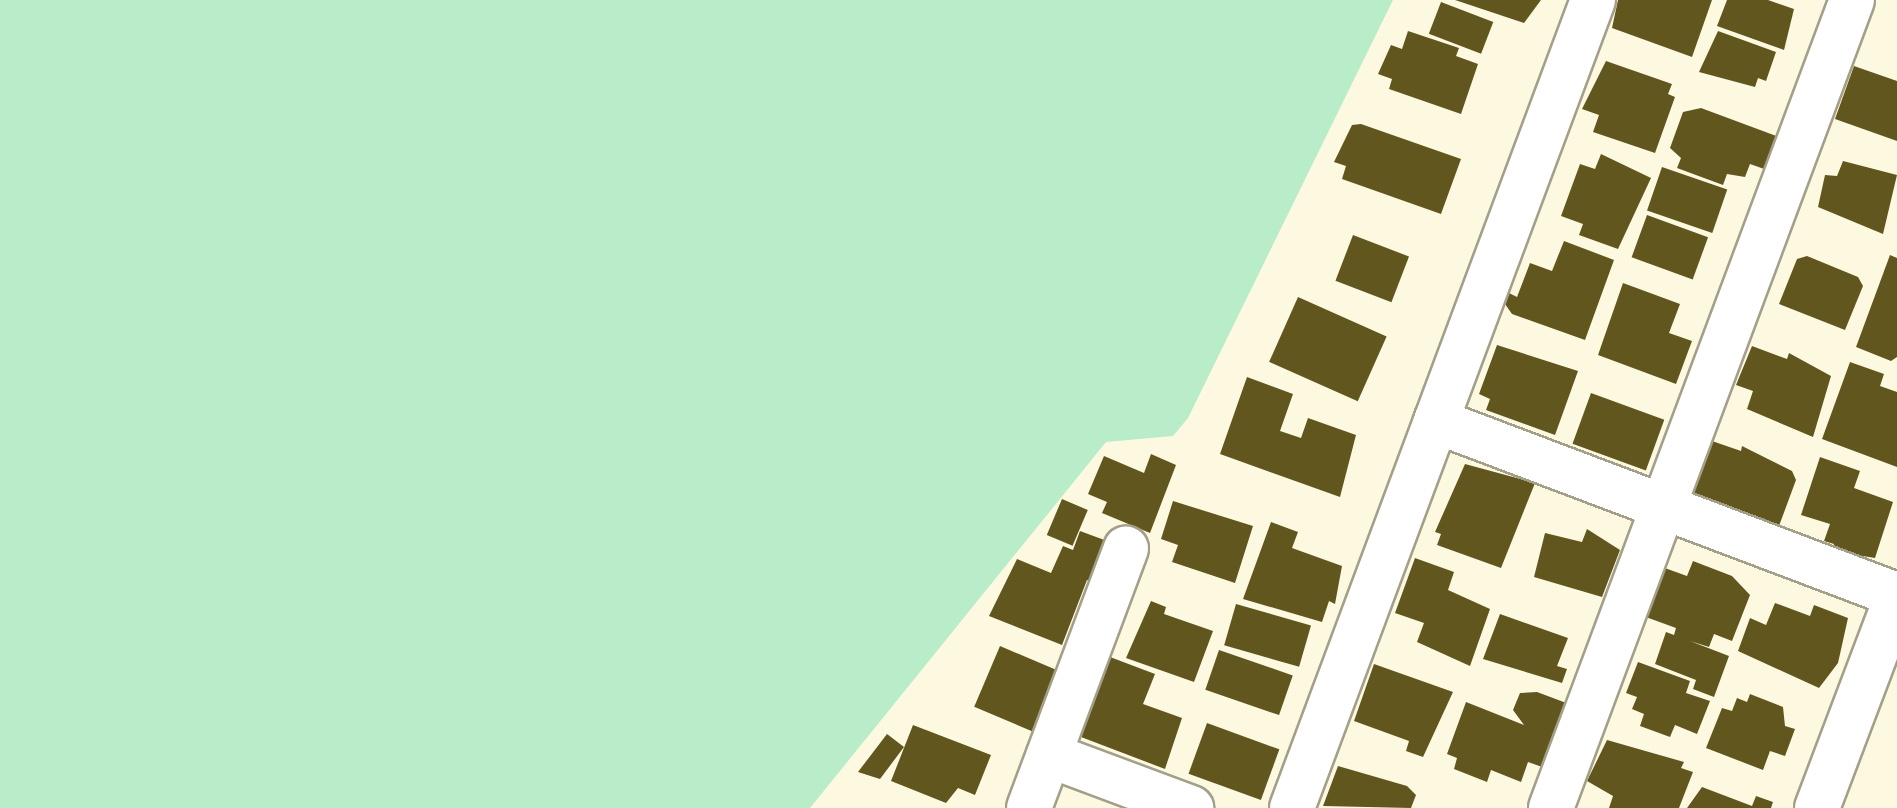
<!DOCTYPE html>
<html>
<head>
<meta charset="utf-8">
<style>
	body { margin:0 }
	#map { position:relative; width:1897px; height:808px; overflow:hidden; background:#fdf9e1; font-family:"Nunito Sans",sans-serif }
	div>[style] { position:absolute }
	.green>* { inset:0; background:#b9ecc8 }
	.building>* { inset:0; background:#61571e; transform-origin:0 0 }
	.roads { filter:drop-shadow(2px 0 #a39f89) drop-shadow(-2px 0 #a39f89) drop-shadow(0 2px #a39f89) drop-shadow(0 -2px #a39f89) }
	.minor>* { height:44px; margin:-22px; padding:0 22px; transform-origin:22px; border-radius:22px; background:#fff }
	span { translate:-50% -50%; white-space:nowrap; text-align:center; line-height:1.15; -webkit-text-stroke:8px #fff; paint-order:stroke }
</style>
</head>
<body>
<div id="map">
	<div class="green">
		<div style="clip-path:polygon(0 0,1393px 0,1188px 418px,1173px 436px,1106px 442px,810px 808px,0 808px)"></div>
	</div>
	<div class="building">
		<div style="clip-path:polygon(1455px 0,1541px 0,1524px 23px)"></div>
		<div style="clip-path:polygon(1618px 0,1712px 0,1692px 57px,1612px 28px)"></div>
		<div style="clip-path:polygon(1727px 0,1768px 0,1794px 9px,1784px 50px,1717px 26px)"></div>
		<div style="left:1441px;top:2px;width:56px;height:34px;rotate:21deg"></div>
		<div style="clip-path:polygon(1408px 31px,1459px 48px,1456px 56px,1478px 64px,1461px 114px,1389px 89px,1392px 79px,1378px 74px,1391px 45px,1402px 49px)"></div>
		<div style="clip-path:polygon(1718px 31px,1776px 52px,1766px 81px,1758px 78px,1755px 87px,1699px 72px)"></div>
		<div style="clip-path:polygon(1606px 61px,1672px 84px,1668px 94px,1675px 97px,1655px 153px,1593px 132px,1599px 115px,1582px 109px)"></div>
		<div style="clip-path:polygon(1854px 66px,1897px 81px,1897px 141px,1835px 119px)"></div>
		<div style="clip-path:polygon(1701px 108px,1779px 137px,1767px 170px,1750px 164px,1745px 177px,1727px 174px,1723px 185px,1677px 168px,1681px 158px,1670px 148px,1683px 112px)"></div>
		<div style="clip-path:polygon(1361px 124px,1461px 159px,1441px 214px,1342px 179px,1346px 166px,1334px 162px,1352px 125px)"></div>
		<div style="clip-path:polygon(1601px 154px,1651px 178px,1618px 249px,1579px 235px,1583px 224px,1561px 216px,1580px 164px,1595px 169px)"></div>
		<div style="clip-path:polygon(1843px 161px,1897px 175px,1883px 234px,1818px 207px,1825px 175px,1837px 176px)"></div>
		<div style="left:1662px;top:167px;width:69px;height:46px;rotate:19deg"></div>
		<div style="left:1647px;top:215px;width:65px;height:45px;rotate:20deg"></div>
		<div style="left:1353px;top:235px;width:60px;height:49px;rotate:21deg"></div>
		<div style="clip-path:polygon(1564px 241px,1614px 260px,1585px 340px,1512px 314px,1505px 304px,1509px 293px,1517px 297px,1530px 263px,1552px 271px)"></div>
		<div style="clip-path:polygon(1890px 255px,1897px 258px,1897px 357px,1891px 361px,1856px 347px)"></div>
		<div style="clip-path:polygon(1807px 256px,1858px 277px,1863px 286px,1845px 330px,1779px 304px,1797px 259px)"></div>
		<div style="clip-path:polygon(1623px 283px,1680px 304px,1669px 333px,1692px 341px,1676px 384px,1598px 355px)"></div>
		<div style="left:1298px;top:297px;width:97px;height:71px;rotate:24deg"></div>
		<div style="clip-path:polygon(1497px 345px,1578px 371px,1555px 435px,1486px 410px,1490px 399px,1479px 394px)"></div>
		<div style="clip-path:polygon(1752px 346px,1787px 359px,1789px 353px,1831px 376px,1813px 437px,1747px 409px,1753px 391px,1736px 385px)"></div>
		<div style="clip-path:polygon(1850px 362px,1884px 374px,1880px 386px,1897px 392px,1897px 467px,1822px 439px)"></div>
		<div style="clip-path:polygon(1247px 377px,1293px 394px,1280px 431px,1301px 438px,1308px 418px,1356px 435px,1340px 497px,1220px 454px)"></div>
		<div style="left:1591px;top:393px;width:78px;height:54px;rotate:20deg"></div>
		<div style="clip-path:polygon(1712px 441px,1741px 451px,1742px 446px,1792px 471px,1796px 480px,1779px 526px,1692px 493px)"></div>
		<div style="clip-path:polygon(1151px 454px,1176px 465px,1150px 533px,1102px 513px,1107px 502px,1088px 494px,1104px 456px,1144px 473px)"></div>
		<div style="clip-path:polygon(1820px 457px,1860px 471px,1854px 488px,1893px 502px,1875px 558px,1832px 551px,1834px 544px,1824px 541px,1830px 524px,1801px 515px)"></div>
		<div style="clip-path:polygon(1465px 464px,1535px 483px,1501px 568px,1437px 545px,1441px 534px,1435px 532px)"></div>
		<div style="left:1062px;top:499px;width:28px;height:39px;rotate:23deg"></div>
		<div style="clip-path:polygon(1173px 501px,1253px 526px,1235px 583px,1172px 562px,1178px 545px,1161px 539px)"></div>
		<div style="clip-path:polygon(1271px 522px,1298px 532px,1292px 548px,1342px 566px,1335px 604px,1329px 601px,1322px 622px,1243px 599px)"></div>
		<div style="clip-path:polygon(1587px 529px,1620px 550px,1602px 597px,1534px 577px,1545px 533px,1582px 542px)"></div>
		<div style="clip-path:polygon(1080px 531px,1107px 541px,1096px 583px,1087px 580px,1062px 645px,989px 616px,1017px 559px,1051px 573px,1063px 546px,1073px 550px)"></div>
		<div style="clip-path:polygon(1415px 558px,1454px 572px,1448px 590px,1490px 609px,1470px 666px,1417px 642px,1424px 623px,1395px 613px)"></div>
		<div style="clip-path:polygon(1693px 561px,1732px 576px,1750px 595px,1732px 641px,1714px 634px,1709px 647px,1690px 641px,1729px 656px,1714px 697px,1693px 689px,1696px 680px,1655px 664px,1666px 632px,1674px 635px,1676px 628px,1643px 616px,1662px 567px,1687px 576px)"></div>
		<div style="clip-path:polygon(1151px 601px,1166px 607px,1164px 614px,1213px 631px,1194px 682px,1126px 658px)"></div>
		<div style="clip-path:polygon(1775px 603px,1810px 616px,1814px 605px,1848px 618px,1838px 663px,1819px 688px,1738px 651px,1750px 618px,1766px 625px)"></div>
		<div style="left:1236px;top:604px;width:78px;height:43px;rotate:16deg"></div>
		<div style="clip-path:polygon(1500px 614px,1568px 638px,1557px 666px,1567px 669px,1562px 683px,1483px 659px)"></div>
		<div style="left:1000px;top:646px;width:64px;height:66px;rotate:23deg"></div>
		<div style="left:1219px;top:650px;width:78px;height:42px;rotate:19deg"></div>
		<div style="clip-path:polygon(1110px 657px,1155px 674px,1143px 704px,1182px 718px,1165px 769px,1081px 737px)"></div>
		<div style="clip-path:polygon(1638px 662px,1690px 681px,1686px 693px,1710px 701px,1697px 734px,1675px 725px,1670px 737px,1640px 726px,1644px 714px,1632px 709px,1637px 697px,1626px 693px)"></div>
		<div style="clip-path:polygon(1374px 664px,1453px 692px,1423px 757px,1406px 751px,1409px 741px,1354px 721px)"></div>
		<div style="clip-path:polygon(1537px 692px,1569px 704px,1545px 768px,1528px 762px,1521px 782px,1491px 770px,1487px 782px,1454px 769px,1457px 758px,1447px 754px,1466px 702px,1524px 725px,1513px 710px,1520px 693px)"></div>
		<div style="clip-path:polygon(1750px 694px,1783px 707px,1785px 726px,1795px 729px,1785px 756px,1770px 751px,1763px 770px,1706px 748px,1722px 708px,1732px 711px,1737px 698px,1747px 702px)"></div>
		<div style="left:1207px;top:723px;width:77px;height:54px;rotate:20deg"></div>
		<div style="clip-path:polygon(913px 725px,991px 755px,975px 795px,958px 788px,946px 803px,891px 781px)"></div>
		<div style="clip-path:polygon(887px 734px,904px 747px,880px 779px,858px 772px)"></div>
		<div style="clip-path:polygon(1607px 740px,1684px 762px,1681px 768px,1693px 772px,1679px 808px,1609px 808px,1613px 796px,1587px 781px)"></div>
		<div style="clip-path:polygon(1338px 766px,1407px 786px,1416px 795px,1411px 808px,1323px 806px)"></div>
		<div style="clip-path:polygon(1702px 787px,1752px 806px,1756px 796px,1773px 802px,1771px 808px,1687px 808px)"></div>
	</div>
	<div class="roads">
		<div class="minor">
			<div style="left:1436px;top:421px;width:493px;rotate:20.7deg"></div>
			<div style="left:1049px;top:755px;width:152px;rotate:20.5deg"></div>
			<div style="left:1029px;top:808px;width:277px;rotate:-69.5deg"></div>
			<div style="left:1292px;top:808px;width:862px;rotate:-69.57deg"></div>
			<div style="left:1551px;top:808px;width:862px;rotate:-69.57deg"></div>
			<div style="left:1817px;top:808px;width:227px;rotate:-69.3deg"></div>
		</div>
	</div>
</div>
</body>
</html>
